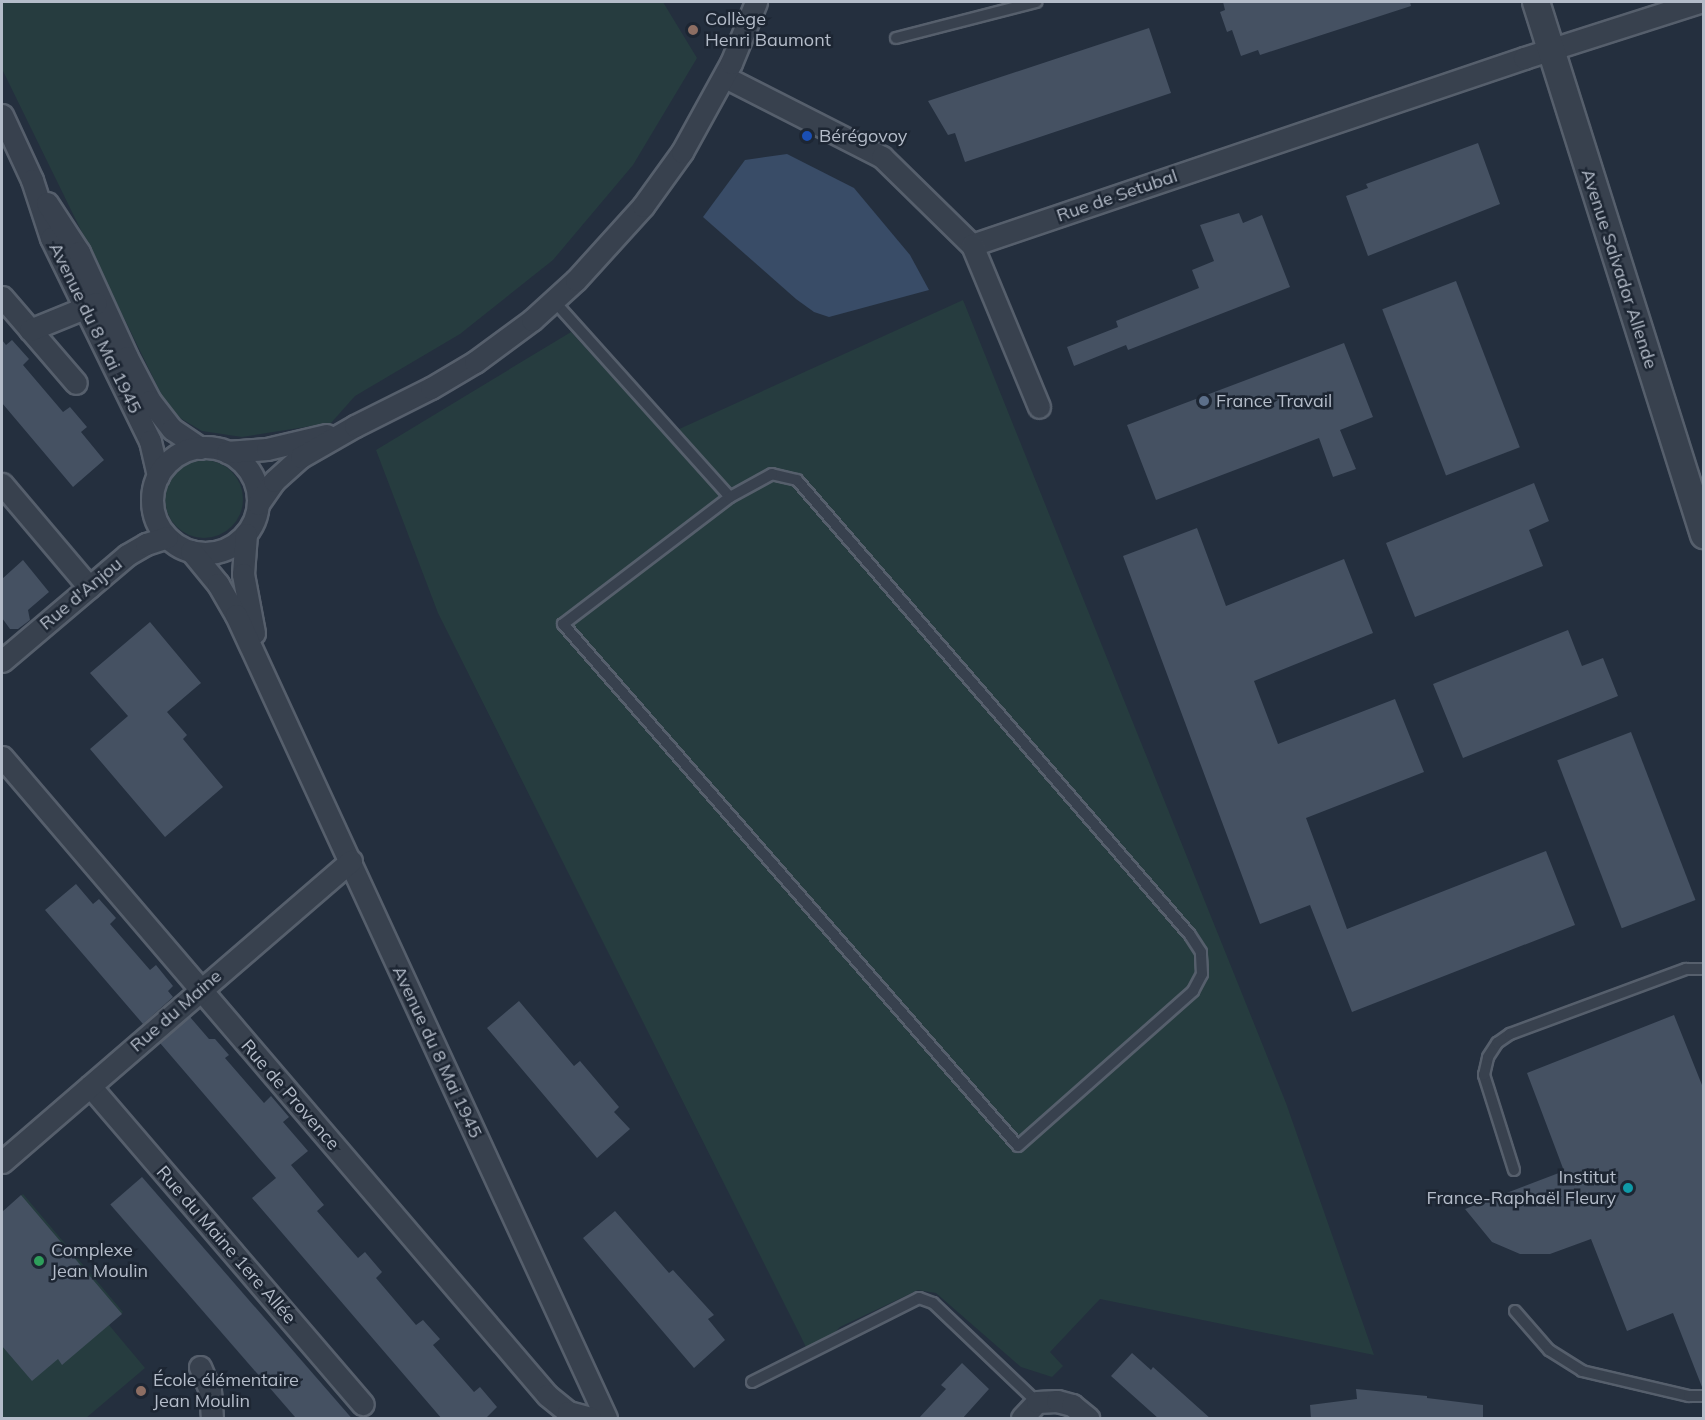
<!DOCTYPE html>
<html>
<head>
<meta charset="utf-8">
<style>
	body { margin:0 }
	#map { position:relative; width:1705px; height:1420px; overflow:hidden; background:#242f3e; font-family:Mulish,sans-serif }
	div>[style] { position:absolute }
	.green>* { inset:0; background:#263c3f }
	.round { border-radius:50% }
	.water>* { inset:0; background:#394c67 }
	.building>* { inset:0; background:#455162; transform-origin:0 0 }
	.roads { filter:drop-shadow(2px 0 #565f6c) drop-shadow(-2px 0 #565f6c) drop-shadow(0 2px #565f6c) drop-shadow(0 -2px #565f6c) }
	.service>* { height:10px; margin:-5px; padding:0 5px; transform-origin:5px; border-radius:5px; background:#38414e }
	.minor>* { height:21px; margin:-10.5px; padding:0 10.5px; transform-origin:10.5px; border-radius:10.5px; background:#38414e }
	.minor>.ring { margin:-10.5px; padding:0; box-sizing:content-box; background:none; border:21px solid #38414e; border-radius:50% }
	.tertiary>* { height:26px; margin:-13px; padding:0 13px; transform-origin:13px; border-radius:13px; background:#38414e }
	.dots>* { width:16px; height:16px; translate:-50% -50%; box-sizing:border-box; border:3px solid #1d2633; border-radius:50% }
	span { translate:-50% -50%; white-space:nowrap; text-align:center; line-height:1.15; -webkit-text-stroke:5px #1d2633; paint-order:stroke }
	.poi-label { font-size:18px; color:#b4bcc9 }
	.left { translate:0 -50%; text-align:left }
	.right { translate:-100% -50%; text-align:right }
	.street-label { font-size:18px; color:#b4bcc9 }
	.frame { position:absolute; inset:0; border:3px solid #b4bcc9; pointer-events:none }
</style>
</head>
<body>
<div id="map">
	<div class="green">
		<div style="clip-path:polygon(2px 2px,663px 2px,697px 58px,633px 165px,553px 260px,460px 334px,355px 396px,331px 423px,242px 437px,202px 431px,170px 412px,2px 69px)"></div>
		<div style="clip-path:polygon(963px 300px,1286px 1103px,1374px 1355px,1100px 1299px,1050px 1352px,1063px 1366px,1052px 1377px,1021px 1367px,936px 1293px,918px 1290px,840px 1327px,811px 1357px,438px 613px,376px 450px,571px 332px,666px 435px)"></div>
		<div class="round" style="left:165px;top:460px;width:78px;height:78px"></div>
		<div style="clip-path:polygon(23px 1194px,123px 1312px,109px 1325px,145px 1368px,86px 1418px,2px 1418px,2px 1212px)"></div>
	</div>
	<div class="water">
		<div style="clip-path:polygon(787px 154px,854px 188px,910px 255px,929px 290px,829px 317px,814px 312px,796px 299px,703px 217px,745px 160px)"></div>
	</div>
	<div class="building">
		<div style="clip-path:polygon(1223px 2px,1410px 2px,1411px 6px,1260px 55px,1258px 50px,1241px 56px,1232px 30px,1227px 32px,1220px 12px,1225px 10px)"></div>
		<div style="clip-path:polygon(1149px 28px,1171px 93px,965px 162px,955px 133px,948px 135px,928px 101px)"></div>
		<div style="clip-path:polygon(1478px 143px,1500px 204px,1368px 256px,1346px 196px,1368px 188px,1366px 184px)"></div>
		<div style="clip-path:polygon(1239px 213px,1243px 223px,1262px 215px,1290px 287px,1128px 350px,1126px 345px,1074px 366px,1067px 347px,1118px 327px,1116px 321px,1199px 288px,1192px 270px,1214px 261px,1200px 225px)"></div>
		<div style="left:1456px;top:281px;width:178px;height:79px;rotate:69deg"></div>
		<div style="clip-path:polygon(2px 340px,6px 345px,12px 340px,29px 359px,23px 365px,63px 412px,70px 407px,87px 427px,81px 432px,104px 460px,73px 487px,2px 403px)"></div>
		<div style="clip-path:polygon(1344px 343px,1373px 417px,1340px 430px,1356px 469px,1333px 477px,1319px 438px,1156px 500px,1127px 425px)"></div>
		<div style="clip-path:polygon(1534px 483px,1549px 521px,1529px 530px,1543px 566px,1415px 617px,1386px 543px)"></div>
		<div style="clip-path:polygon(1197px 528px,1226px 606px,1344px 559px,1373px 633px,1254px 681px,1278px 744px,1395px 699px,1424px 772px,1306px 818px,1347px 929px,1546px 851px,1575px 925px,1352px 1012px,1310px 905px,1260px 924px,1123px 556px)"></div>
		<div style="clip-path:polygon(23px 560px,49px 592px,28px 610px,30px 620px,18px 629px,10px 629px,2px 618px,2px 579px)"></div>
		<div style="clip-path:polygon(150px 622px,201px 683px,167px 712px,187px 735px,183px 739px,223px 787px,165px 837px,90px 749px,128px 716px,90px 673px)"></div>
		<div style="clip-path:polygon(1568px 630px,1582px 666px,1603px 658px,1618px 696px,1463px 758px,1433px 684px)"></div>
		<div style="left:1631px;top:732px;width:180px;height:79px;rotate:69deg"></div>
		<div style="clip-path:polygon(76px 884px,93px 904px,99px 899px,116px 918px,110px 924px,150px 970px,156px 965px,173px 986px,168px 991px,173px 997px,143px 1024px,45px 910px)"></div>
		<div style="clip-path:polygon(519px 1001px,574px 1066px,580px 1061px,619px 1107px,614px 1112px,630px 1129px,597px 1158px,487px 1028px)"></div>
		<div style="clip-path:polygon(1674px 1015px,1704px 1090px,1702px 1387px,1673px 1313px,1627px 1331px,1591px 1239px,1550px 1254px,1520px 1254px,1492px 1242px,1465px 1209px,1564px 1171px,1527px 1073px)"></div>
		<div style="clip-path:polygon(190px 1017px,209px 1039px,215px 1039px,229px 1055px,225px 1058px,264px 1103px,271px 1096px,289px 1117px,283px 1122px,308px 1151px,291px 1165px,324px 1205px,317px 1211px,358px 1258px,365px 1252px,382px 1272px,376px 1278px,416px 1325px,423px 1320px,440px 1339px,433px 1345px,474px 1392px,480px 1387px,497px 1407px,485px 1419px,442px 1419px,252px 1198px,276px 1178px,160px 1043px)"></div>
		<div style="left:142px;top:1177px;width:319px;height:42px;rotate:49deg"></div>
		<div style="clip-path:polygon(21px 1195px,122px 1314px,62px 1365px,58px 1359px,32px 1381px,2px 1346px,2px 1212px)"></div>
		<div style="clip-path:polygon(615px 1211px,669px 1273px,673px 1270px,714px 1315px,708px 1319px,725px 1340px,694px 1368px,583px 1238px)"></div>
		<div style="clip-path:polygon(1132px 1353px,1151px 1370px,1153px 1367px,1211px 1419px,1159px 1419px,1111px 1376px)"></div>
		<div style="clip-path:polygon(962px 1363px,989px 1389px,962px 1419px,918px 1419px,946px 1389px,941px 1385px)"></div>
		<div style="clip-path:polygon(1356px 1389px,1427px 1396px,1427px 1398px,1483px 1405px,1483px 1419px,1311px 1419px,1310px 1405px,1357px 1399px)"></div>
	</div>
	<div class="roads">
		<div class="service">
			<div style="left:896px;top:38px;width:145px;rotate:-14.4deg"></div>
			<div style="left:554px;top:301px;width:263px;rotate:48.1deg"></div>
			<div style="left:730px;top:497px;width:210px;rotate:142.7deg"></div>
			<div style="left:563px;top:624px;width:692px;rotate:48.92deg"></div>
			<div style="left:1018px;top:1146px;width:234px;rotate:-41.5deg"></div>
			<div style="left:1193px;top:991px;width:19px;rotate:-62deg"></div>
			<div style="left:1202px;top:974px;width:22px;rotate:-93deg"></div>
			<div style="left:1201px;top:952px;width:20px;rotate:-123deg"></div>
			<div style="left:1190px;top:935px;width:601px;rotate:-130.82deg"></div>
			<div style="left:797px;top:480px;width:26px;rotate:-167deg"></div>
			<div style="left:772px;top:474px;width:48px;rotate:151.3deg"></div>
			<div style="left:1514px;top:1170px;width:100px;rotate:-107.5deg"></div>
			<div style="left:1484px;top:1075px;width:18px;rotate:-77deg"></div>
			<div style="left:1488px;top:1057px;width:17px;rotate:-57deg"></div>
			<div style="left:1497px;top:1043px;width:16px;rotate:-35deg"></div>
			<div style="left:1510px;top:1034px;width:188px;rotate:-20.3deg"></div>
			<div style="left:1686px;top:969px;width:18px"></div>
			<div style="left:1515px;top:1311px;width:52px;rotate:48.9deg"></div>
			<div style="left:1549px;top:1350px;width:39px;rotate:32deg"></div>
			<div style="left:1582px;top:1371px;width:110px;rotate:13.2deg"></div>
			<div style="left:1689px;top:1396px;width:15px"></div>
			<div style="left:752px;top:1382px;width:187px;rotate:-26.7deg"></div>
			<div style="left:919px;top:1298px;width:15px;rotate:20deg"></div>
			<div style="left:933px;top:1303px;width:144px;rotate:43.6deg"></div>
		</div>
		<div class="minor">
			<div style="left:725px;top:77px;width:176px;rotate:27deg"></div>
			<div style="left:882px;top:157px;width:126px;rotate:44.4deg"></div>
			<div style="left:972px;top:245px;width:583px;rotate:-18.71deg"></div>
			<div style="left:1524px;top:58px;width:184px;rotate:-17.7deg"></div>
			<div style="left:2px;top:115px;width:72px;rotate:65.2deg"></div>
			<div style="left:32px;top:180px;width:61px;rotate:71.9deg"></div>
			<div style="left:51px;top:238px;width:226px;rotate:64deg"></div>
			<div style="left:150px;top:441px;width:36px;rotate:77deg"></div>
			<div style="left:47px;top:203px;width:59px;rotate:56.9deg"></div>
			<div style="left:79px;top:252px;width:115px;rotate:65.4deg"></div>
			<div style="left:127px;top:357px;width:50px;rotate:62.4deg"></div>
			<div style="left:150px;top:401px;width:36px;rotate:52deg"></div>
			<div style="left:172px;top:429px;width:34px;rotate:34deg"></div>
			<div style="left:972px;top:245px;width:175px;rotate:67.5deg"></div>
			<div style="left:2px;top:297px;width:113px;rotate:49.3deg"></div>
			<div style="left:30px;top:330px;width:71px;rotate:-22.2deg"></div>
			<div class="ring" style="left:152px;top:447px;width:85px;height:85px"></div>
			<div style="left:227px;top:452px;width:40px;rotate:-4.3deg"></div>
			<div style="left:267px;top:449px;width:61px;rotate:-13.3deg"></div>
			<div style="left:2px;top:484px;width:135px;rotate:49.8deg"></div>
			<div style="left:258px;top:504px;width:28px;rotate:-55deg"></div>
			<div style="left:274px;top:481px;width:36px;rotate:-42deg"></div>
			<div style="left:301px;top:457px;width:62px;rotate:-29.9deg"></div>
			<div style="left:355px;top:426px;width:85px;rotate:-26.6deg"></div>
			<div style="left:431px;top:388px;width:51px;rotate:-30.6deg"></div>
			<div style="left:475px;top:362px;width:71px;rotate:-36.4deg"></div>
			<div style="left:532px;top:320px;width:59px;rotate:-42.3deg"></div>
			<div style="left:576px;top:280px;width:100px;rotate:-47.8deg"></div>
			<div style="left:643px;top:206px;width:67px;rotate:-54.2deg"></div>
			<div style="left:682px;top:152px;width:102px;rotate:-61.2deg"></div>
			<div style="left:731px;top:63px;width:66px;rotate:-67.7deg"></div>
			<div style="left:246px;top:534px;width:40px;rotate:94.3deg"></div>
			<div style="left:243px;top:574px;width:60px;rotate:79.4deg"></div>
			<div style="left:191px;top:551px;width:43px;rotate:50.7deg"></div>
			<div style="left:218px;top:584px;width:36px;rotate:60deg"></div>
			<div style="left:236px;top:615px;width:884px;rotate:65.26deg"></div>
			<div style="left:2px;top:661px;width:164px;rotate:-40.3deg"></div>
			<div style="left:127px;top:555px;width:22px;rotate:-30deg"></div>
			<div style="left:146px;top:544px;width:22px;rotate:-18deg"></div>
			<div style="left:2px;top:757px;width:839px;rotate:49.49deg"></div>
			<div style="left:547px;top:1395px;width:27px;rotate:39deg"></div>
			<div style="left:568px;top:1412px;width:23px;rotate:15deg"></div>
			<div style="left:90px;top:1086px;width:419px;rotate:49.4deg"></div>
			<div style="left:2px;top:1162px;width:461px;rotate:-40.8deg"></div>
			<div style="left:200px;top:1367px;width:25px;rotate:67deg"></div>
			<div style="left:210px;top:1390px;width:28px;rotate:86deg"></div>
			<div style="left:1022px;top:1418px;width:22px;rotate:-47deg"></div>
			<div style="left:1037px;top:1402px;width:20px;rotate:-3deg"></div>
			<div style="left:1057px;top:1401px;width:16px;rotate:15deg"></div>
			<div style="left:1072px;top:1405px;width:21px;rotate:39deg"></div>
		</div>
		<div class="tertiary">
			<div style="left:1536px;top:2px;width:559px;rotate:72.51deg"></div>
		</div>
	</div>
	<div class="dots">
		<div style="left:693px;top:30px;background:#8d6e63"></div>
		<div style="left:807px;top:136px;background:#1a4fb4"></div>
		<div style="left:1204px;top:401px;background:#5c6f8a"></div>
		<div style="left:1628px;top:1188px;background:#0f9aa8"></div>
		<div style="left:39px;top:1261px;background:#2e9e5b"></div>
		<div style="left:141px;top:1391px;background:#8d6e63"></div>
	</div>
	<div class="poi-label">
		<span class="left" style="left:705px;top:30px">Collège<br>Henri Baumont</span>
		<span class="left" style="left:819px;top:136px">Bérégovoy</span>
		<span class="left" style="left:1216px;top:401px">France Travail</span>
		<span class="right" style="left:1616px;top:1188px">Institut<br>France-Raphaël Fleury</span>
		<span class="left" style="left:51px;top:1261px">Complexe<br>Jean Moulin</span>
		<span class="left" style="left:153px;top:1391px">École élémentaire<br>Jean Moulin</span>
	</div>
	<div class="street-label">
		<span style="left:1117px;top:196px;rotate:-19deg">Rue de Setubal</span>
		<span style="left:1619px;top:269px;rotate:72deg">Avenue Salvador Allende</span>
		<span style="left:95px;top:328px;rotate:64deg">Avenue du 8 Mai 1945</span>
		<span style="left:81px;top:594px;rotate:-40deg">Rue d'Anjou</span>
		<span style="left:176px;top:1011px;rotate:-41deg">Rue du Maine</span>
		<span style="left:437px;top:1052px;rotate:65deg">Avenue du 8 Mai 1945</span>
		<span style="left:290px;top:1095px;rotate:49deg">Rue de Provence</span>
		<span style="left:226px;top:1245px;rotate:49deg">Rue du Maine 1ere Allée</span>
	</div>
	<div class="frame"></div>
</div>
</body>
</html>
